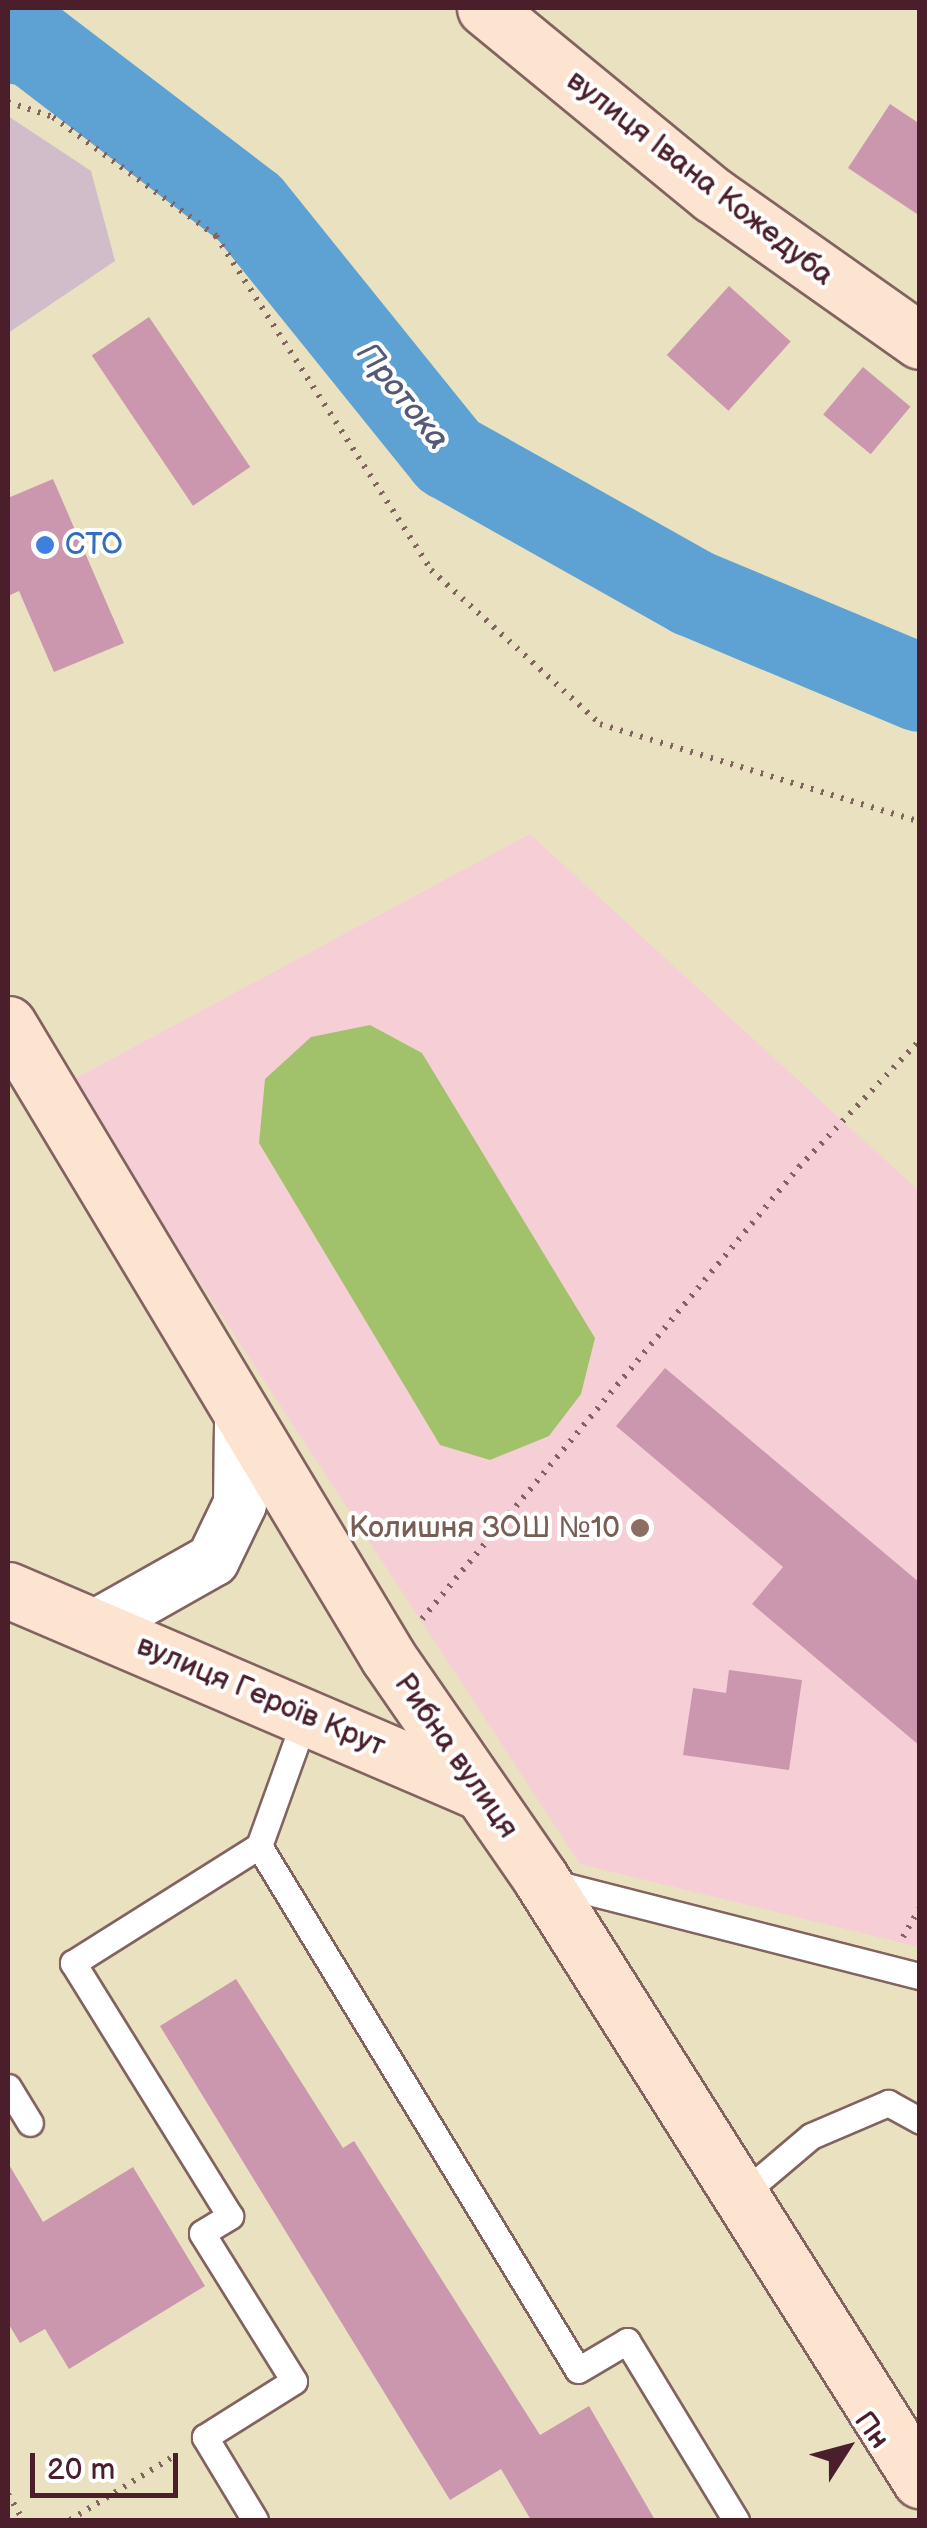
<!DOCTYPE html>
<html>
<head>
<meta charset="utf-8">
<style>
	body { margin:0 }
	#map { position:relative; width:927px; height:2528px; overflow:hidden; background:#e9e1bf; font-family:"Balsamiq Sans",sans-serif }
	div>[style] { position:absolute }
	.built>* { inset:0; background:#f6cfd6 }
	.industrial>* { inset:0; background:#d1bdc9 }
	.green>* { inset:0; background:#a1c26b }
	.river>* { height:88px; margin:-44px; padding:0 44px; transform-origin:44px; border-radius:44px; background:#5ea1d3 }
	.building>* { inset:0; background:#cb97ae; transform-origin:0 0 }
	.path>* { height:6px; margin-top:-3px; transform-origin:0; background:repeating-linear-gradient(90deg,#82635f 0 2.5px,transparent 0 10.5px) }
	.roads { filter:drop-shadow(2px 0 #82635f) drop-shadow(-2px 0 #82635f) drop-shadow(0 2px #82635f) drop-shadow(0 -2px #82635f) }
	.lane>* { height:25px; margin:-12.5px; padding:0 12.5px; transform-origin:12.5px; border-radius:12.5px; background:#fff }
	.street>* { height:52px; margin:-26px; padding:0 26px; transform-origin:26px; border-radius:26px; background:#fff }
	.secondary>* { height:55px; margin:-27.5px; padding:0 27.5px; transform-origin:27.5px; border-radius:27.5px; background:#fde4d1 }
	.dots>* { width:28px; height:28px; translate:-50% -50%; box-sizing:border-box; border:5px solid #fff; border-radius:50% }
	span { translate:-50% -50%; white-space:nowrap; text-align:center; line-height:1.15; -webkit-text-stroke:8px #fff; paint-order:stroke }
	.street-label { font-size:30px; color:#4a1f2b }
	.shop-label { font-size:30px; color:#366cbe }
	.left { translate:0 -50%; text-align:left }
	.education-label { font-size:30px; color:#785e54 }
	.right { translate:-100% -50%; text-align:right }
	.water-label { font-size:32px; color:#535a77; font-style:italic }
	.frame { position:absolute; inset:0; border:10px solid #4a1f2b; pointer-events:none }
	.north { position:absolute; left:797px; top:2398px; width:100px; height:100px; -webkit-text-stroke:8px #fff; paint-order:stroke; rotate:54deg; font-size:28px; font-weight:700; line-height:40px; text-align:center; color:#4a1f2b }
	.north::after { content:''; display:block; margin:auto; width:35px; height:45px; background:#4a1f2b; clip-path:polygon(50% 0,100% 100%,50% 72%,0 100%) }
	.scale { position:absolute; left:30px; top:2453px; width:148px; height:45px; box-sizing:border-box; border:5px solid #4a1f2b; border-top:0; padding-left:12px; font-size:30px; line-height:35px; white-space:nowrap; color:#4a1f2b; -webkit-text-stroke:8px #fff; paint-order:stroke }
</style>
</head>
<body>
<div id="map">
	<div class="built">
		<div style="clip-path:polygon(530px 834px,919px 1191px,919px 1947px,580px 1864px,69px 1082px)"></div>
	</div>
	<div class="industrial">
		<div style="clip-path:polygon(8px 116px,91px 171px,115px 261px,8px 333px)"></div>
	</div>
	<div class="green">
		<div style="clip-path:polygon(370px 1025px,422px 1053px,595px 1338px,581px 1394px,549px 1436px,490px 1460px,440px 1445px,259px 1143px,265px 1079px,311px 1037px)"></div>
	</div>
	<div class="river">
		<div style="left:8px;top:39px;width:25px;rotate:9deg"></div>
		<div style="left:33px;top:43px;width:272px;rotate:37.4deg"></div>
		<div style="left:249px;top:208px;width:319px;rotate:51.1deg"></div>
		<div style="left:449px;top:456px;width:280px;rotate:29.3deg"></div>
		<div style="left:693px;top:593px;width:246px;rotate:22.7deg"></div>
	</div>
	<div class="building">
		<div style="clip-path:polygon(890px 104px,920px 124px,920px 216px,848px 168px)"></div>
		<div style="left:729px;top:286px;width:83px;height:93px;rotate:42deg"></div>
		<div style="left:149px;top:317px;width:181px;height:69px;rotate:56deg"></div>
		<div style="left:863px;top:367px;width:62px;height:62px;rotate:40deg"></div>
		<div style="clip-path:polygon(53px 479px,124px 643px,54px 672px,19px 591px,8px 596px,8px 498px)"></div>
		<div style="clip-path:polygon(665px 1368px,920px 1583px,920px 1746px,752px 1604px,783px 1567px,616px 1426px)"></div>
		<div style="clip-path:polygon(729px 1670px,802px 1680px,789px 1770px,683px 1755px,693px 1688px,726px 1693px)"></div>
		<div style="clip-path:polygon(236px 1979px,343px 2148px,354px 2141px,540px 2435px,589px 2406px,655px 2520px,531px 2520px,501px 2469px,450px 2500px,160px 2026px)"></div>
		<div style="clip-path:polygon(8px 2163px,43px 2222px,133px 2167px,205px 2286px,69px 2369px,45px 2329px,20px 2343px,8px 2323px)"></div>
	</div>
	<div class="path">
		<div style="left:8px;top:102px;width:47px;rotate:18.4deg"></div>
		<div style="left:53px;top:117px;width:202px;rotate:36.1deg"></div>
		<div style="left:216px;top:236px;width:397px;rotate:57.2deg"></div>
		<div style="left:431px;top:570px;width:229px;rotate:42.3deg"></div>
		<div style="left:600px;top:724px;width:335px;rotate:17deg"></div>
		<div style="left:422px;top:1619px;width:589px;rotate:-50.17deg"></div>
		<div style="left:799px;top:1167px;width:175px;rotate:-46.4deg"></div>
		<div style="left:903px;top:1937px;width:34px;rotate:-60deg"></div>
		<div style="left:8px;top:2494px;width:30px;rotate:60deg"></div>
		<div style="left:70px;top:2520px;width:122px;rotate:-31.6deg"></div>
	</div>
	<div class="roads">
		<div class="lane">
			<div style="left:259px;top:1846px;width:613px;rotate:58.67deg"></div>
			<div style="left:578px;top:2370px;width:57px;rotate:-30.6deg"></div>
			<div style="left:627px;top:2341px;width:210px;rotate:58.7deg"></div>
			<div style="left:546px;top:1881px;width:386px;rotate:14.3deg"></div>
			<div style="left:8px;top:2087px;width:42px;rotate:58.6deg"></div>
			<div style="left:739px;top:2197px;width:94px;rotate:-40.3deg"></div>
			<div style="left:811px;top:2136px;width:84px;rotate:-23.2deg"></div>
			<div style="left:888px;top:2103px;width:37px;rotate:29deg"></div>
			<div style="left:255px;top:2520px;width:97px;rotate:-121.1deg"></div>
			<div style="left:205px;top:2437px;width:105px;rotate:-32.2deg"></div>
			<div style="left:294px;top:2381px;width:174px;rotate:-121.9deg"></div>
			<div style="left:202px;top:2233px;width:33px;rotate:-31deg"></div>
			<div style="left:230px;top:2216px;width:298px;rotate:-121.8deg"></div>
			<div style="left:73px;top:1963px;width:220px;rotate:-32.2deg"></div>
			<div style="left:259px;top:1846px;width:141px;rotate:-70.2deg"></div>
		</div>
		<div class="street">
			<div style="left:96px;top:1626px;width:134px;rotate:-29.4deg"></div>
			<div style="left:213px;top:1560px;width:62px;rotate:-64.3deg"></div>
			<div style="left:240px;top:1504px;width:84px;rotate:-89.3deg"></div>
		</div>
		<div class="secondary">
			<div style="left:485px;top:8px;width:295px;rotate:39.4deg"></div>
			<div style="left:713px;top:195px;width:253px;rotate:35.2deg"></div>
			<div style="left:8px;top:1024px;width:738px;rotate:59.02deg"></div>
			<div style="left:388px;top:1657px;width:270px;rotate:55.4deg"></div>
			<div style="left:541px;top:1879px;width:711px;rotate:57.76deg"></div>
			<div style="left:8px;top:1590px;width:513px;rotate:23.17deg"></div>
		</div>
	</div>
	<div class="dots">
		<div style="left:45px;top:545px;background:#3f7fe0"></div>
		<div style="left:640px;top:1528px;background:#8d6e63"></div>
	</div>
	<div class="street-label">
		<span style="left:700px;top:178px;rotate:38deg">вулиця Івана Кожедуба</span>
		<span style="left:261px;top:1696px;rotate:23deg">вулиця Героїв Крут</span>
		<span style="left:456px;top:1756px;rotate:55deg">Рибна вулиця</span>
	</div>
	<div class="shop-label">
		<span class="left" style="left:65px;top:545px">СТО</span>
	</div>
	<div class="education-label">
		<span class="right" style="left:620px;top:1528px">Колишня ЗОШ №10</span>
	</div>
	<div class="water-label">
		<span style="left:402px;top:397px;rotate:51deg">Протока</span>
	</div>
	<div class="frame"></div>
	<div class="north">Пн</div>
	<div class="scale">20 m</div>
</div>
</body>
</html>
